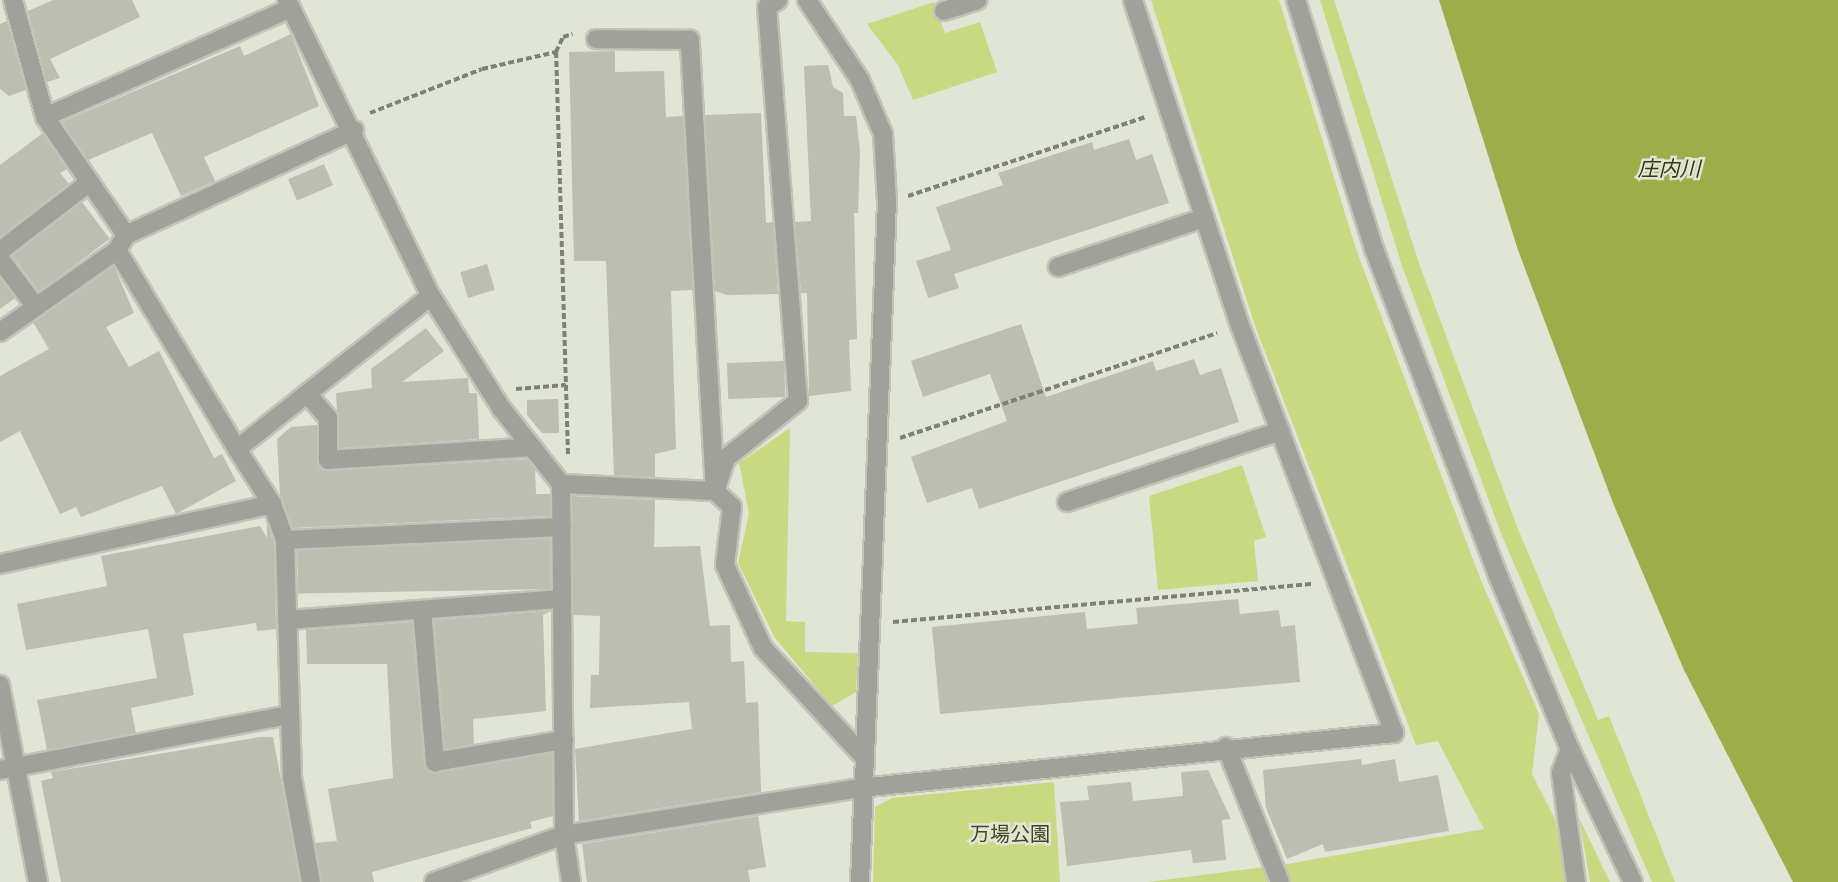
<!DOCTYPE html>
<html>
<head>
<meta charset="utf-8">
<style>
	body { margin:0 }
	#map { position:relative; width:1838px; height:882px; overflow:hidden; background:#e1e5d6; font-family:Arial,"Noto Sans JP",sans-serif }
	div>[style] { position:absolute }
	.green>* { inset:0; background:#c9d982 }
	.water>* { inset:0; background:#9dad4a }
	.building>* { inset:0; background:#bbbeb0; transform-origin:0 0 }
	.path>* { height:4px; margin-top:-2px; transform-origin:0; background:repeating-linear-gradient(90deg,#7e8177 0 6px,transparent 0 9px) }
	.roads { filter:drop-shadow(2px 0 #c0c3b6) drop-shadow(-2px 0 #c0c3b6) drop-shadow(0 2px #c0c3b6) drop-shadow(0 -2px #c0c3b6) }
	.minor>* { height:18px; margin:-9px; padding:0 9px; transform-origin:9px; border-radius:9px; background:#9fa19a }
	span { translate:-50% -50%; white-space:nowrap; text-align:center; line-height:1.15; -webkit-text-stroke:5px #e1e5d6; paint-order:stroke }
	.park-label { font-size:20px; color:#3f461d }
	.water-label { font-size:21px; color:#333a10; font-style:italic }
</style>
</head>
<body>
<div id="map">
	<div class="green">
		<div style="clip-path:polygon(1151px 0,1279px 0,1357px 252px,1480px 578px,1539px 714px,1532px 774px,1555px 819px,1566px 882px,1148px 882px,1287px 864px,1484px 829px,1438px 741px,1416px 745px,1254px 323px)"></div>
		<div style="clip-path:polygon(1320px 0,1334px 0,1420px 266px,1516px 524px,1598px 720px,1609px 716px,1675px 882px,1652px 882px,1502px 536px,1402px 266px)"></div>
		<div style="clip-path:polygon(934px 2px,945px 33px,980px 22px,997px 72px,913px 100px,898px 65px,867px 24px)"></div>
		<div style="clip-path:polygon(790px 428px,786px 621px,805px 622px,805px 652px,858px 653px,856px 692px,832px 706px,775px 638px,738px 563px,749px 513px,739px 463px)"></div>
		<div style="clip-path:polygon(1242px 465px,1266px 537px,1254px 541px,1258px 581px,1158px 590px,1149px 496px)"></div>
		<div style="clip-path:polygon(1054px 782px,1060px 882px,873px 882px,875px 807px,892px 798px)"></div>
		<div style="clip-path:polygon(1579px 818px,1610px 882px,1590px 882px)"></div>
	</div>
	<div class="water">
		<div style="clip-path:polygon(1439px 0,1838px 0,1838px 882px,1793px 882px,1684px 670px,1613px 503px,1518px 250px)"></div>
	</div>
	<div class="building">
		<div style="clip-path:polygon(53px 0,132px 0,140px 17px,50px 59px,60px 78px,47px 82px,28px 11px)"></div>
		<div style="clip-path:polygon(7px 21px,26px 90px,9px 96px,0 89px,0 24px)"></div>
		<div style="clip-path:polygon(291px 34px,319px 106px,204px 157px,215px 181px,181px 196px,152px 133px,88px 160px,62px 122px,240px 46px,244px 56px)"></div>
		<div style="clip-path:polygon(615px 51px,615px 72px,664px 71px,666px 117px,683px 116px,693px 290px,671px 291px,676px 449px,655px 454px,655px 477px,614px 475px,606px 261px,574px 261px,569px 52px)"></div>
		<div style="clip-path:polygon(828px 65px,833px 87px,843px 93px,844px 116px,856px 116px,860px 151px,858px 213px,854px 213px,857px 339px,849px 340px,851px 391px,809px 396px,807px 293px,801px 293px,795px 222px,811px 221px,804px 66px)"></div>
		<div style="clip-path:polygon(761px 113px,766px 223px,773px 222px,778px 294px,727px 295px,715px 291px,705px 115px)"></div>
		<div style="clip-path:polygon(43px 133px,67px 169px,60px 173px,69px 184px,0 237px,0 165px)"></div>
		<div style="clip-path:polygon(1129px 139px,1136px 160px,1152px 154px,1169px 203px,954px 274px,959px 288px,928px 298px,916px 261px,951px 250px,936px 207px,1003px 185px,998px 173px,1092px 142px,1094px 150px)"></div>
		<div style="left:324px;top:164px;width:23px;height:39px;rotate:67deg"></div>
		<div style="left:82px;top:202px;width:46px;height:88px;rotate:53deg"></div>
		<div style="left:487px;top:264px;width:27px;height:28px;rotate:73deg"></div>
		<div style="clip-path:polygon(114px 266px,134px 313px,106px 327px,129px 367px,159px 351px,214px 458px,222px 454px,236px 481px,176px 514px,162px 486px,81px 517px,76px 507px,60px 514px,20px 431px,0 442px,0 376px,49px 349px,33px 322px)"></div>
		<div style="clip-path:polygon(0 278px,15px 298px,0 309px)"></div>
		<div style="clip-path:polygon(1021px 324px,1046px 397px,1153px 361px,1156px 371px,1194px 359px,1200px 375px,1221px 368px,1239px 422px,979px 509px,972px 488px,927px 503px,911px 457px,1007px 421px,990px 374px,923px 397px,911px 361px)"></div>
		<div style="clip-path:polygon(426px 328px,444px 351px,402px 382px,468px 378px,469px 393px,477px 393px,479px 439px,339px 448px,336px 393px,372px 388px,371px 369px)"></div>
		<div style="left:784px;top:361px;width:36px;height:57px;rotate:88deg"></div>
		<div style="clip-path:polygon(558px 399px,559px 433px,542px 433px,527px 415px,527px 400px)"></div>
		<div style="clip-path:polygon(317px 425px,317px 461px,328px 471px,527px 459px,535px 469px,536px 494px,550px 494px,550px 516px,293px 528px,280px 496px,277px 439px,291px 427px)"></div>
		<div style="clip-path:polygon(572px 496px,655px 500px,654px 547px,700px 546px,710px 626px,730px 625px,731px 662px,744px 661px,746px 703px,758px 702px,761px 792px,579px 821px,575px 749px,692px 729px,689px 702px,590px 708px,591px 675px,599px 675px,600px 616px,573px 615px)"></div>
		<div style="clip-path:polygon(267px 524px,274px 542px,276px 629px,257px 631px,256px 623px,183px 634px,194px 695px,131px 708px,136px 733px,47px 750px,37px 700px,157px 678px,148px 629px,26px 650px,17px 604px,107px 586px,101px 556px,260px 526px,267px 538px)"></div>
		<div style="left:550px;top:539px;width:50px;height:253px;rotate:89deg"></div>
		<div style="clip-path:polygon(1238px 599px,1240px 614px,1279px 610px,1281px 627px,1295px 625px,1300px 682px,940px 714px,932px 627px,1085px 612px,1087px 629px,1138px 624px,1136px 608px)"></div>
		<div style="clip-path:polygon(551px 611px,543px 615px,546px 711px,473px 719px,474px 744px,445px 749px,434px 620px)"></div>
		<div style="clip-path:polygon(412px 622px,426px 768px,437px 773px,552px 753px,553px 816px,530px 822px,532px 828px,372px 872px,374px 882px,322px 882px,315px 843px,337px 841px,328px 789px,393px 778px,387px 664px,307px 664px,306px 630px)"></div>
		<div style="clip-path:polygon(260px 737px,273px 737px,300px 882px,61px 882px,41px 781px,53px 778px,51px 772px)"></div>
		<div style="clip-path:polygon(1361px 759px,1362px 765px,1395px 759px,1399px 782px,1438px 775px,1449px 831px,1325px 852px,1323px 844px,1287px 859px,1266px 808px,1263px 770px)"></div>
		<div style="clip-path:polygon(1208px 770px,1231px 819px,1222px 820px,1226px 860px,1193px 863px,1191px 850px,1067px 866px,1060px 802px,1089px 800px,1087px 786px,1131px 782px,1133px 801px,1183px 796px,1181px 772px)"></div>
		<div style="clip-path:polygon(758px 816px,766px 867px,748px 870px,750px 882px,587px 882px,582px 844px)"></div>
	</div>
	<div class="path">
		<div style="left:370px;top:113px;width:120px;rotate:-21.4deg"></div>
		<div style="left:482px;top:69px;width:76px;rotate:-12.9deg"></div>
		<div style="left:908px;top:196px;width:251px;rotate:-18.4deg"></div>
		<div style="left:516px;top:389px;width:50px;rotate:-4.6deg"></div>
		<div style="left:900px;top:438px;width:334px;rotate:-18.3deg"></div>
		<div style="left:568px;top:454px;width:402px;rotate:-91.7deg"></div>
		<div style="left:556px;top:52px;width:17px;rotate:-65deg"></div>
		<div style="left:563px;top:37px;width:10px;rotate:-17deg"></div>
		<div style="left:893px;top:622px;width:422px;rotate:-5.2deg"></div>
	</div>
	<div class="roads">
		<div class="minor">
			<div style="left:13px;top:0;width:121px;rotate:74.7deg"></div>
			<div style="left:45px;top:117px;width:143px;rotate:55.5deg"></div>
			<div style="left:126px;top:235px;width:17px;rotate:121deg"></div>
			<div style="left:117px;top:250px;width:232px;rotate:58.9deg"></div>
			<div style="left:287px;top:0;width:329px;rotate:64.1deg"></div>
			<div style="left:431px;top:296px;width:132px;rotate:58deg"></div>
			<div style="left:501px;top:408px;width:97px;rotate:51.7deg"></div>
			<div style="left:561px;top:484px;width:351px;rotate:89.5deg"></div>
			<div style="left:564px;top:835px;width:48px;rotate:81.5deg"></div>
			<div style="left:778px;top:0;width:13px;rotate:148deg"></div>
			<div style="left:767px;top:7px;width:395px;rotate:85.5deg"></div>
			<div style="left:798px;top:401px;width:92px;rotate:141.6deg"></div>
			<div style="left:726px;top:458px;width:35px;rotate:108deg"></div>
			<div style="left:715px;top:491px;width:23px;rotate:43deg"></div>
			<div style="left:732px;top:507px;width:58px;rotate:96.9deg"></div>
			<div style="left:725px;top:565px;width:91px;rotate:65.4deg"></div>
			<div style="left:763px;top:648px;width:146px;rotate:47.2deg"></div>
			<div style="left:807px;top:0;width:96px;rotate:56.5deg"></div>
			<div style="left:860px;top:80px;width:59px;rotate:66.9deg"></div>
			<div style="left:883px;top:134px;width:67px;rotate:86.6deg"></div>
			<div style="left:887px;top:201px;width:682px;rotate:92.27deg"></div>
			<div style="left:1296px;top:0;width:261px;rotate:72.6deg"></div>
			<div style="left:1374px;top:249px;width:352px;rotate:69.2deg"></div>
			<div style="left:1499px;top:578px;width:185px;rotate:67.5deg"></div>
			<div style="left:1570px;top:749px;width:147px;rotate:64.7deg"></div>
			<div style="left:944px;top:11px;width:35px;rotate:-18deg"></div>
			<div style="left:45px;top:117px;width:269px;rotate:-23.9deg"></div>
			<div style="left:126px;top:235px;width:251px;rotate:-24.7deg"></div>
			<div style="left:0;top:251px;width:113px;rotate:-37.5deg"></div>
			<div style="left:0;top:259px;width:60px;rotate:53.1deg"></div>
			<div style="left:1058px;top:267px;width:154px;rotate:-18.6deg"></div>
			<div style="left:0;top:332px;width:143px;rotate:-35deg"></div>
			<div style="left:309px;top:396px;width:29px;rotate:49deg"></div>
			<div style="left:328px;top:418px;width:42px;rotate:90deg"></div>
			<div style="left:328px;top:460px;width:204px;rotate:-3.6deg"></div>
			<div style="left:561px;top:484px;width:154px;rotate:2.6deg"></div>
			<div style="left:715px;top:491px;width:452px;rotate:-93.2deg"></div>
			<div style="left:690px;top:40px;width:94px;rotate:-179.4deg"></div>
			<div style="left:1067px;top:502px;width:225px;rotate:-18.4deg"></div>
			<div style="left:285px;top:540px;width:277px;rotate:-2.7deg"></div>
			<div style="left:0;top:564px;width:279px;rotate:-12.4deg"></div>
			<div style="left:422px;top:610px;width:153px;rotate:85.1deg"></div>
			<div style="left:435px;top:762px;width:131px;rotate:-9.7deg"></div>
			<div style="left:287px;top:620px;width:276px;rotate:-4.4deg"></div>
			<div style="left:0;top:685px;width:201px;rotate:79.1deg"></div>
			<div style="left:1226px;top:747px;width:145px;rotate:68.2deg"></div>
			<div style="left:1570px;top:749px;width:26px;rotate:111deg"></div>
			<div style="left:1561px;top:773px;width:110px;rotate:82.2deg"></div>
			<div style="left:0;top:770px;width:294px;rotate:-10.8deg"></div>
			<div style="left:311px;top:882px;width:107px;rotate:-100.3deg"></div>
			<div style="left:292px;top:777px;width:237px;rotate:-91.7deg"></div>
			<div style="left:285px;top:540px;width:38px;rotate:-110deg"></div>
			<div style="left:272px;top:504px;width:65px;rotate:-122.5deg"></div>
			<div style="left:237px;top:449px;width:247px;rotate:-38.3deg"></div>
			<div style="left:434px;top:882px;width:138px;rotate:-19.9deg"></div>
			<div style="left:564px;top:835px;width:300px;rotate:-9deg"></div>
			<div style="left:860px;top:788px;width:537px;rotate:-5.88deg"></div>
			<div style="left:1394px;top:733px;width:435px;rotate:-110.7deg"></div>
			<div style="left:1240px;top:326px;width:343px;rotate:-108.2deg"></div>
		</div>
	</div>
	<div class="park-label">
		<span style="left:1010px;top:834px">万場公園</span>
	</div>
	<div class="water-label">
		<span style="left:1669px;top:169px">庄内川</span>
	</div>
</div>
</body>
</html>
